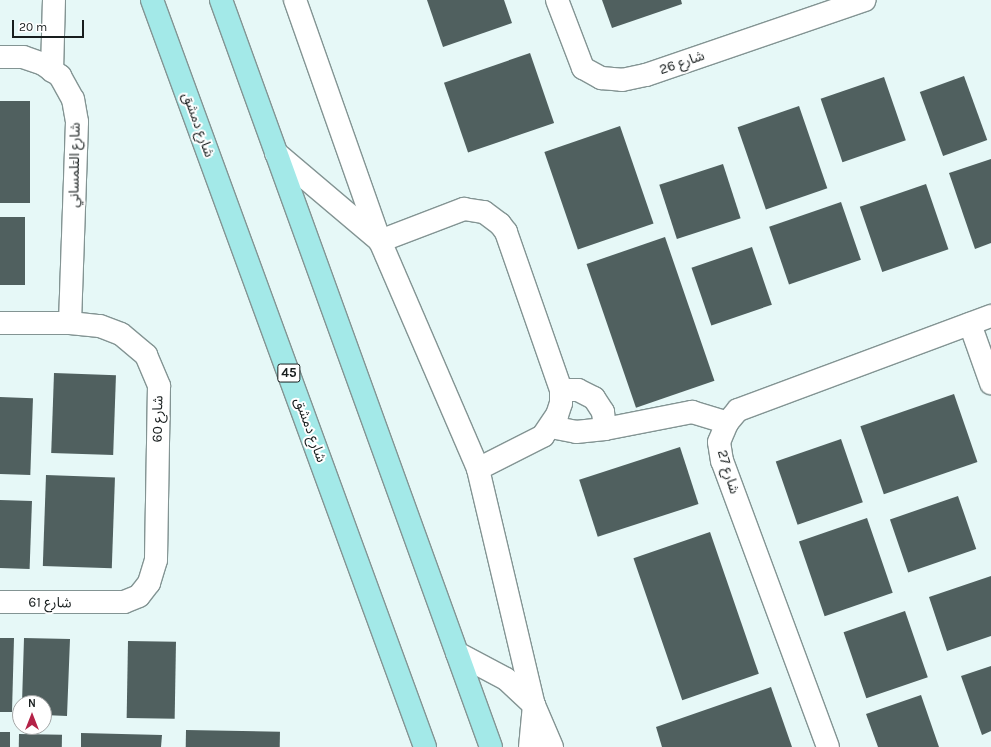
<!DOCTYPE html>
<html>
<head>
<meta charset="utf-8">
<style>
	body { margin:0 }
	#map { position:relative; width:991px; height:747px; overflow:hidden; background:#e6f8f7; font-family:Karla,"Noto Sans Arabic",sans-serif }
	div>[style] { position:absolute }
	.building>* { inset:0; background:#50605f; transform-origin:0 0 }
	.roads { filter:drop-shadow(1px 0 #839493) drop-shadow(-1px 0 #839493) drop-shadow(0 1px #839493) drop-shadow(0 -1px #839493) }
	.minor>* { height:22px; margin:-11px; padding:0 11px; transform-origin:11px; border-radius:11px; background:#fff }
	.major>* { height:22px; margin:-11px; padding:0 11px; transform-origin:11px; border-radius:11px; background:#a3e9e8 }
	span { translate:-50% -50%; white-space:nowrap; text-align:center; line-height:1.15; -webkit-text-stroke:4px #fff; paint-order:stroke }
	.shield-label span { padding:1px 3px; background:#fff; border:1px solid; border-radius:3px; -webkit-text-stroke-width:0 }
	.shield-label { font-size:13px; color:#181e1e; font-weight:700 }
	.street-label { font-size:14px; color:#181e1e }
	.north { position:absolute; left:12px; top:695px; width:40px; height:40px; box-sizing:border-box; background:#fff; border:1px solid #a3a5a5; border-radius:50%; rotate:0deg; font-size:11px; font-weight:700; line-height:16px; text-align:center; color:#181e1e }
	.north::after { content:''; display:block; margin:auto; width:14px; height:18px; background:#b42247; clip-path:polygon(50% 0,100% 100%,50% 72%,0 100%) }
	.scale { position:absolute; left:12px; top:20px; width:72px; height:18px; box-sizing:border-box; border:2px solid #181e1e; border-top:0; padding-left:5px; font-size:12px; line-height:14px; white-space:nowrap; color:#181e1e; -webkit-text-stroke:3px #fff; paint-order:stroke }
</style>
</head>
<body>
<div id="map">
	<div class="building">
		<div style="clip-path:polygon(427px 0,504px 0,512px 23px,443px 47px)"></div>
		<div style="clip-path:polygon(602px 0,681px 0,682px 4px,612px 28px)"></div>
		<div style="left:530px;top:53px;width:74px;height:91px;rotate:71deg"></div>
		<div style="left:964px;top:76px;width:68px;height:47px;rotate:70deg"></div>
		<div style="left:884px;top:77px;width:67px;height:67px;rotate:71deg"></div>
		<div style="left:0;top:101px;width:30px;height:102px"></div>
		<div style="left:799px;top:106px;width:87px;height:65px;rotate:71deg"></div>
		<div style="left:620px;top:126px;width:103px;height:80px;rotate:71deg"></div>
		<div style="clip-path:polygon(991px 159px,991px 243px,975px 249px,949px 173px)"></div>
		<div style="left:723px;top:164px;width:57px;height:67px;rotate:72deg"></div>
		<div style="left:926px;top:184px;width:69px;height:70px;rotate:71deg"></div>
		<div style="left:841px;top:202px;width:61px;height:76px;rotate:71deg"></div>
		<div style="left:0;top:217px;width:25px;height:68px"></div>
		<div style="left:665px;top:237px;width:152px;height:83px;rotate:71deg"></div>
		<div style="left:752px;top:247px;width:61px;height:64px;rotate:71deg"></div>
		<div style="left:54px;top:373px;width:62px;height:80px;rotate:2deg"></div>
		<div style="left:954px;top:394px;width:72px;height:99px;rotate:71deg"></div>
		<div style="left:0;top:397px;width:33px;height:77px;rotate:2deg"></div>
		<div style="left:841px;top:439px;width:67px;height:69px;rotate:71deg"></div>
		<div style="left:680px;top:447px;width:60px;height:106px;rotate:72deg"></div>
		<div style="left:46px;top:475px;width:69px;height:91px;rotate:2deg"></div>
		<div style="left:958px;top:496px;width:56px;height:72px;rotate:71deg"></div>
		<div style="left:0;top:500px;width:32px;height:68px;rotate:2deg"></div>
		<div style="left:867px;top:518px;width:79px;height:72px;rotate:71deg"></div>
		<div style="left:710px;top:532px;width:150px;height:81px;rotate:71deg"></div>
		<div style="clip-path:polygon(991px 576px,991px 636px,947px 651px,929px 597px)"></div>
		<div style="left:905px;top:611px;width:70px;height:65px;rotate:71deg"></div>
		<div style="clip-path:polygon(0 638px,14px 638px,12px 712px,0 712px)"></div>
		<div style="clip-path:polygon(24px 638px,70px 639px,67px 716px,44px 715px,44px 703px,22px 703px)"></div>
		<div style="left:128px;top:641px;width:48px;height:77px;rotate:1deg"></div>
		<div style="clip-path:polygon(991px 666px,991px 731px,982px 735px,961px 676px)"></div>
		<div style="clip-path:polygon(771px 687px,792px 747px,662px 747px,656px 727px)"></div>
		<div style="clip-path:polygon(921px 695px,939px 747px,878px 747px,866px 714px)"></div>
		<div style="left:186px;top:730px;width:94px;height:17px;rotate:1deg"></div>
		<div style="left:0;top:732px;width:10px;height:15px"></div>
		<div style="clip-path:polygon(81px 733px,162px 735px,161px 747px,81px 747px)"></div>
		<div style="left:19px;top:734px;width:43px;height:13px;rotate:1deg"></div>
	</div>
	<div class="roads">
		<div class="minor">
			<div style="left:295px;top:0;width:256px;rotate:70.6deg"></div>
			<div style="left:380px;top:241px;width:248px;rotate:66.7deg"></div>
			<div style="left:478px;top:469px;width:243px;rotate:76.7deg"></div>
			<div style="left:534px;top:705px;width:46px;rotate:66.8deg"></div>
			<div style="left:557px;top:0;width:73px;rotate:69.1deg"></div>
			<div style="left:583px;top:68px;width:21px;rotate:29deg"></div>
			<div style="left:601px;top:78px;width:21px;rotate:5deg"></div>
			<div style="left:622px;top:80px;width:25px;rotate:-12deg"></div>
			<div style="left:646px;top:75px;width:231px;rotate:-18.9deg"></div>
			<div style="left:0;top:57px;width:23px"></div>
			<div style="left:23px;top:57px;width:21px;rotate:19deg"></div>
			<div style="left:43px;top:64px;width:21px;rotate:35deg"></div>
			<div style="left:60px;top:76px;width:26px;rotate:61deg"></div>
			<div style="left:73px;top:99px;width:23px;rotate:80deg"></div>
			<div style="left:77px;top:122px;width:201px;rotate:92deg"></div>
			<div style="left:52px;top:71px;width:71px;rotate:-88.4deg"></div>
			<div style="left:276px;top:153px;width:136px;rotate:40.2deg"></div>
			<div style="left:380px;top:241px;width:90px;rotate:-20.9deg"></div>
			<div style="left:464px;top:209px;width:20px;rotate:9deg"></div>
			<div style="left:484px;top:212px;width:20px;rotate:37deg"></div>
			<div style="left:500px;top:224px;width:10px;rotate:53deg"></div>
			<div style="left:506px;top:232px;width:167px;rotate:70.8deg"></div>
			<div style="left:561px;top:390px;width:13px;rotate:90deg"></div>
			<div style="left:561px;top:403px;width:13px;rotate:108deg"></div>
			<div style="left:557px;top:415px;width:25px;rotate:124deg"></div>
			<div style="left:543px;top:436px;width:73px;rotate:153.1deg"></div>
			<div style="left:0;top:323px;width:70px"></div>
			<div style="left:70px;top:323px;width:30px;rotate:6deg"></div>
			<div style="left:100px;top:326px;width:22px;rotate:21deg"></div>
			<div style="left:121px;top:334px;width:33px;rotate:40deg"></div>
			<div style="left:146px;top:355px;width:34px;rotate:67deg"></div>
			<div style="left:159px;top:386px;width:174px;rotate:91deg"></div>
			<div style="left:156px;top:560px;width:24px;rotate:107deg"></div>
			<div style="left:149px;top:583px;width:16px;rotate:128deg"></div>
			<div style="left:139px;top:596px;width:16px;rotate:158deg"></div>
			<div style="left:124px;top:602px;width:124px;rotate:180deg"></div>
			<div style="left:970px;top:324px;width:63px;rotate:70.4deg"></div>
			<div style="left:561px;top:390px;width:17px"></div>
			<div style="left:578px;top:390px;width:18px;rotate:27deg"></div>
			<div style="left:594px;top:398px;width:17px;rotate:57deg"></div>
			<div style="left:603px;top:412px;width:17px;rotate:83deg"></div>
			<div style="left:551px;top:427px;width:25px;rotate:11deg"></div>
			<div style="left:576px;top:432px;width:29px;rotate:-6deg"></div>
			<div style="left:605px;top:429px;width:89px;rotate:-11.1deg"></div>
			<div style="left:692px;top:412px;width:37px;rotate:17deg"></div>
			<div style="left:457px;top:653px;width:55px;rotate:28deg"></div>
			<div style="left:506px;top:679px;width:38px;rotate:43deg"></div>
			<div style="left:534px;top:705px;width:42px;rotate:95.4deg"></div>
			<div style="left:828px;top:747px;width:305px;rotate:-110.3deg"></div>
			<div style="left:722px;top:461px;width:19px;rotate:-99deg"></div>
			<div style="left:719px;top:442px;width:21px;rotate:-67deg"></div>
			<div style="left:727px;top:423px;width:17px;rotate:-50deg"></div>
			<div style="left:738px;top:410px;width:270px;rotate:-20.4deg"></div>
		</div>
		<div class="major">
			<div style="left:152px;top:0;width:795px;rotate:69.92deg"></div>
			<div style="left:221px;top:0;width:794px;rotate:70.13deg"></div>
		</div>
	</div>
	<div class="shield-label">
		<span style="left:289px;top:373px">45</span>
	</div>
	<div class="street-label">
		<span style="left:682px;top:63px;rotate:-19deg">شارع 26</span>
		<span style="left:198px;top:125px;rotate:70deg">شارع دمشق</span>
		<span style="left:75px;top:165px;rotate:-89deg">شارع التلمساني</span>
		<span style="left:158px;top:419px;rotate:-89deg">شارع 60</span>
		<span style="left:310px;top:430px;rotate:70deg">شارع دمشق</span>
		<span style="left:728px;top:472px;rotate:73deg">شارع 27</span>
		<span style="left:50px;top:603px;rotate:1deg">شارع 61</span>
	</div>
	<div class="north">N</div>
	<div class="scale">20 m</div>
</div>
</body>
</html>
